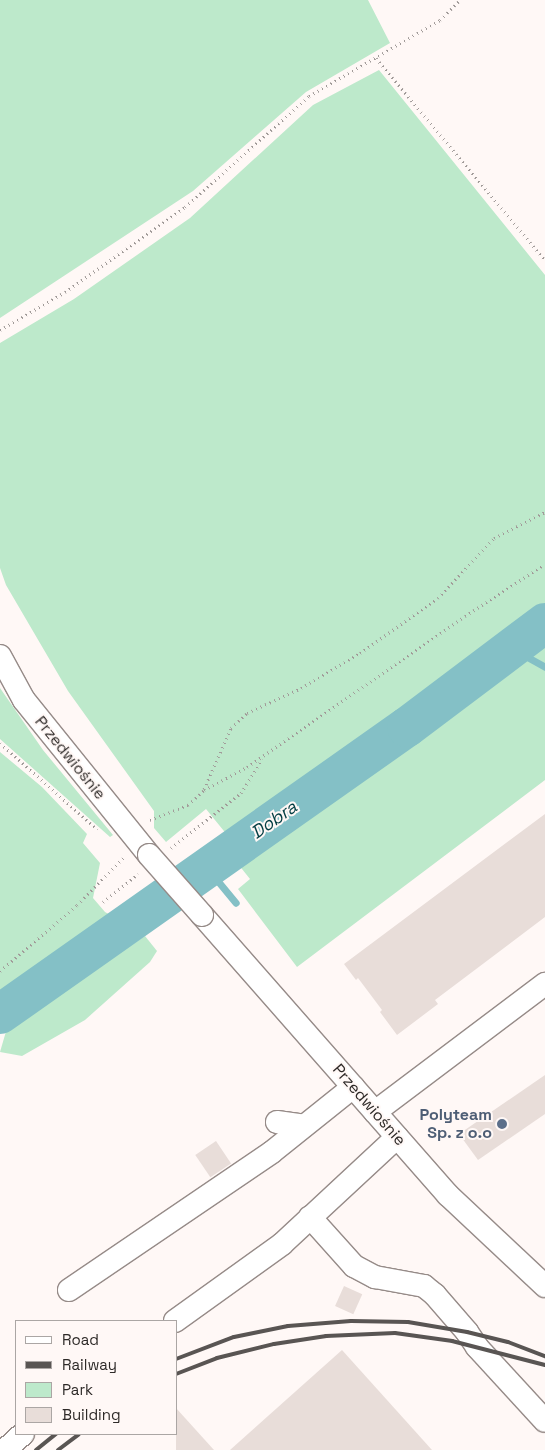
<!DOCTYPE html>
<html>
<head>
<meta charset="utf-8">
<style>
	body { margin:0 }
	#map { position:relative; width:545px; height:1450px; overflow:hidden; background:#fff8f6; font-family:"Space Grotesk",sans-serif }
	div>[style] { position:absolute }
	.green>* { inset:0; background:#bde9cb }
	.stream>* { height:7px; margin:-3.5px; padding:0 3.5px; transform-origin:3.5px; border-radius:3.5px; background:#84c0c6 }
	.river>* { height:40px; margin:-20px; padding:0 20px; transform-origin:20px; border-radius:20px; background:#84c0c6 }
	.building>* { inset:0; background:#e8ddd9; transform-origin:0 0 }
	.path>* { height:3px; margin-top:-1.5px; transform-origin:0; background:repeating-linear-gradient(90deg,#a19b99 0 1px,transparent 0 5px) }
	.roads { filter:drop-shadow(1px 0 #968b88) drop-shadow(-1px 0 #968b88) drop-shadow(0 1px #968b88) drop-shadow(0 -1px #968b88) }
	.minor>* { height:22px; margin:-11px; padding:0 11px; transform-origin:11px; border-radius:11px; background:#fff }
	.rail>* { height:4px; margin:-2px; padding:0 2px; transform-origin:2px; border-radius:2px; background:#595553 }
	.bridges { filter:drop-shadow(1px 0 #968b88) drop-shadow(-1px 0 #968b88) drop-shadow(0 1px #968b88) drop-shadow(0 -1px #968b88) }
	.minor-bridge>* { height:22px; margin:-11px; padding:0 11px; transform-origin:11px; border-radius:11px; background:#fff }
	.dots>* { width:14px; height:14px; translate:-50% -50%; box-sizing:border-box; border:2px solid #fff8f6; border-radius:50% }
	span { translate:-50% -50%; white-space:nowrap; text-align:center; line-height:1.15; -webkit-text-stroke:4px #fff8f6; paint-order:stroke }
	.street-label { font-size:16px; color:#2e2a28 }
	.service-label { font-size:16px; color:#4e5e75; font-weight:700 }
	.right { translate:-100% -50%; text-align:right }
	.water-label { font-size:18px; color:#033e43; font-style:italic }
	.legend { position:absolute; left:15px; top:1320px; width:162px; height:115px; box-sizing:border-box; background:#fff8f6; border:1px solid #aba6a4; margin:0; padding:6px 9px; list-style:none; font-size:15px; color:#2e2a28 }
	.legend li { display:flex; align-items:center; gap:10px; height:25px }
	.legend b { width:25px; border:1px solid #aba6a4 }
</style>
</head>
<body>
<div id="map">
	<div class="green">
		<div style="clip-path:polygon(0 0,368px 0,390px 43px,306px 92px,193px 191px,0 318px)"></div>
		<div style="clip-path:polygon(379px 70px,545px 275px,545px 605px,543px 607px,545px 613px,545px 780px,297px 967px,238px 889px,250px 879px,234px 859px,358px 767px,345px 752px,228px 836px,206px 809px,166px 842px,154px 828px,154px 811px,68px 691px,6px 585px,0 568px,0 343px,74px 299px,190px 218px,313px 105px)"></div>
		<div style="clip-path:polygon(0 688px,43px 750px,113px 835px,110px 837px,0 739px)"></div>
		<div style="clip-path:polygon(0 752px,42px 787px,87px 834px,83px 843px,100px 863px,93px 898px,105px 912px,116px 918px,3px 997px,0 992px)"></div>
		<div style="clip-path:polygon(145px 936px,157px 951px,150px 962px,85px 1020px,22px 1056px,0 1052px,7px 1028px)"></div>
	</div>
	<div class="stream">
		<div style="left:511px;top:648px;width:39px;rotate:29deg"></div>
		<div style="left:207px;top:868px;width:45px;rotate:50.4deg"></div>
	</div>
	<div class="river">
		<div style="left:0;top:1014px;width:498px;rotate:-35.2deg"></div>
		<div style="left:407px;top:727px;width:173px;rotate:-37deg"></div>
	</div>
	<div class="building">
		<div style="clip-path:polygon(545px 814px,545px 917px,435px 1000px,438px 1004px,397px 1035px,380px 1012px,382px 1010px,358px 978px,356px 980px,344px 964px)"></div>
		<div style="clip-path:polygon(545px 1075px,545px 1114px,478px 1160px,459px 1134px)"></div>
		<div style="left:216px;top:1141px;width:27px;height:25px;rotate:56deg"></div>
		<div style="left:344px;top:1286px;width:20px;height:22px;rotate:24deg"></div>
		<div style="clip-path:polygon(342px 1350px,432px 1450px,230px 1450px)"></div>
		<div style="clip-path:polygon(176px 1408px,214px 1450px,176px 1450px)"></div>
	</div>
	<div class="path">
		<div style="left:376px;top:58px;width:263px;rotate:50.1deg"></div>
		<div style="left:0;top:330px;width:75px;rotate:-30.3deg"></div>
		<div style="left:65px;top:292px;width:147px;rotate:-35.3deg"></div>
		<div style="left:185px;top:207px;width:166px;rotate:-41.8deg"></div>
		<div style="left:309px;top:96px;width:151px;rotate:-30.1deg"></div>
		<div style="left:440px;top:20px;width:28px;rotate:-45deg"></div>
		<div style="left:0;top:743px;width:130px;rotate:41.6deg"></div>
		<div style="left:204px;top:789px;width:67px;rotate:-66.1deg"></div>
		<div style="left:231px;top:728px;width:22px;rotate:-43deg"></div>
		<div style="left:247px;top:713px;width:60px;rotate:-24.8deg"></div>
		<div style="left:301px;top:688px;width:69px;rotate:-30.7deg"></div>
		<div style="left:360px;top:653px;width:95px;rotate:-35.2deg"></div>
		<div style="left:438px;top:598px;width:82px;rotate:-47deg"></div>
		<div style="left:494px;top:538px;width:57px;rotate:-27deg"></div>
		<div style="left:150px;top:820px;width:41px;rotate:-21.5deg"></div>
		<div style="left:188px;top:805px;width:22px;rotate:-43deg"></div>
		<div style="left:204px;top:790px;width:49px;rotate:-28.1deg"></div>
		<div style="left:247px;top:767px;width:265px;rotate:-34.7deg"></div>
		<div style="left:465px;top:616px;width:95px;rotate:-33deg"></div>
		<div style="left:171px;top:848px;width:89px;rotate:-38.2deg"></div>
		<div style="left:241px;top:793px;width:40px;rotate:-58deg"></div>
		<div style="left:103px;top:902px;width:45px;rotate:-38.7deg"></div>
		<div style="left:0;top:971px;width:101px;rotate:-40.6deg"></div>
		<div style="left:77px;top:905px;width:66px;rotate:-45.6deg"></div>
	</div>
	<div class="roads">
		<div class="minor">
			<div style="left:0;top:656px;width:50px;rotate:61.4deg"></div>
			<div style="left:24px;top:700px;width:199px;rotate:51.1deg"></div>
			<div style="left:202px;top:915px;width:373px;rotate:48.7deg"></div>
			<div style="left:448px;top:1195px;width:133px;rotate:43.2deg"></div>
			<div style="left:375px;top:1112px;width:213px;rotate:-37deg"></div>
			<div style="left:277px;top:1122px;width:27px;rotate:8deg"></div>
			<div style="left:310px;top:1217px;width:66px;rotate:48.1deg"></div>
			<div style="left:354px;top:1266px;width:24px;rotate:28deg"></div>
			<div style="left:375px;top:1277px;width:50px;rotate:10.4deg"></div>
			<div style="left:424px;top:1286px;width:14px;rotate:39deg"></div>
			<div style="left:435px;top:1295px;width:49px;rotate:49.1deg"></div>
			<div style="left:467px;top:1332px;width:18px;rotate:56deg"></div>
			<div style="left:477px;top:1347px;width:100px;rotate:47.4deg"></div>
			<div style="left:69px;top:1290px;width:245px;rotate:-34.2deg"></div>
			<div style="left:272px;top:1152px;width:104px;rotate:-38.7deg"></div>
			<div style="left:175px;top:1321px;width:132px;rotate:-35.7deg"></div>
			<div style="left:282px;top:1244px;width:157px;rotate:-42.9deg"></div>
			<div style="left:5px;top:1450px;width:24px;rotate:-42deg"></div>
		</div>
	</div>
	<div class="rail">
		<div style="left:176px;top:1359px;width:62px;rotate:-20.8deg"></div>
		<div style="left:234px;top:1337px;width:55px;rotate:-11.5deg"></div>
		<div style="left:288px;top:1326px;width:63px;rotate:-4.5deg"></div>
		<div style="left:351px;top:1321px;width:57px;rotate:1deg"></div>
		<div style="left:408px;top:1322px;width:60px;rotate:9.6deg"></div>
		<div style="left:467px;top:1332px;width:42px;rotate:13.7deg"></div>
		<div style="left:508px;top:1342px;width:40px;rotate:21deg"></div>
		<div style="left:176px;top:1374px;width:44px;rotate:-21.3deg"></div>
		<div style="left:217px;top:1358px;width:59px;rotate:-13.8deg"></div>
		<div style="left:274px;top:1344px;width:53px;rotate:-8.7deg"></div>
		<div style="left:326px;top:1336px;width:69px;rotate:-2.5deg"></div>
		<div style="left:395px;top:1333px;width:58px;rotate:8deg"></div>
		<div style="left:452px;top:1341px;width:96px;rotate:14.5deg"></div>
		<div style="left:36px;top:1450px;width:26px;rotate:-39deg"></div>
		<div style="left:58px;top:1450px;width:26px;rotate:-37deg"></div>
	</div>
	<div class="bridges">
		<div class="minor-bridge">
			<div style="left:149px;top:855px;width:80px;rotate:48.5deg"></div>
		</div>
	</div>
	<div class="dots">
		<div style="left:502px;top:1124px;background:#5c6f8a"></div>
	</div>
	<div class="street-label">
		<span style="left:70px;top:758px;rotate:51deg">Przedwiośnie</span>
		<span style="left:369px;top:1105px;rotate:49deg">Przedwiośnie</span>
	</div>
	<div class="service-label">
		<span class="right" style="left:492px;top:1124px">Polyteam<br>Sp. z o.o</span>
	</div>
	<div class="water-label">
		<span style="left:274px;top:820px;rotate:-35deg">Dobra</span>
	</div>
	<ul class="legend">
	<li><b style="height:6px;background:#fff"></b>Road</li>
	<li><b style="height:6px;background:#595553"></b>Railway</li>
	<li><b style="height:14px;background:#bde9cb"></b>Park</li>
	<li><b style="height:14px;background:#e8ddd9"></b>Building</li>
	</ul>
</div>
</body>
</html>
